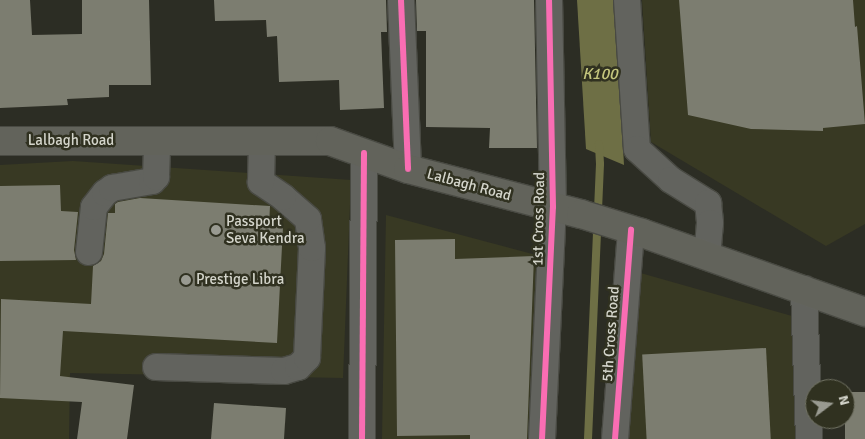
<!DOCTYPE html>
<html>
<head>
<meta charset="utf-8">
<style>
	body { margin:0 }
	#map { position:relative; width:865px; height:439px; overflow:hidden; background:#2c2d24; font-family:Signika,sans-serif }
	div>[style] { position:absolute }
	.built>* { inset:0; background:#383923 }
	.water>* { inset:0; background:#6e6f45 }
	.stream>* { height:8px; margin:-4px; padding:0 4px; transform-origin:4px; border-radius:4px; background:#6e6f45 }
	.building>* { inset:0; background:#7c7d70; transform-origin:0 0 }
	.roads { filter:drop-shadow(1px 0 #494a43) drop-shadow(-1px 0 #494a43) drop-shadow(0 1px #494a43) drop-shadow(0 -1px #494a43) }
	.minor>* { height:26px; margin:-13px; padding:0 13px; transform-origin:13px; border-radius:13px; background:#62635e }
	.major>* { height:28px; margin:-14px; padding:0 14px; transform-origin:14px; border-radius:14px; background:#62635b }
	.cycleway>* { height:6px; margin:-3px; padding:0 3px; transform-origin:3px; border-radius:3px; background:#f96db3 }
	.dots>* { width:14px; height:14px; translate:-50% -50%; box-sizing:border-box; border:2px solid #303120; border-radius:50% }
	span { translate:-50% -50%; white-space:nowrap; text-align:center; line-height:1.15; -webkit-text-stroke:5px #303120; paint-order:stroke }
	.street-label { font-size:15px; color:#d4d5cb }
	.poi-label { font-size:15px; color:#d4d5cb }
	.left { translate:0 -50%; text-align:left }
	.water-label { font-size:16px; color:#c4c67d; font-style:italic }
	.north { position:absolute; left:805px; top:379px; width:50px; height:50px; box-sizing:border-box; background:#303120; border:1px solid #727364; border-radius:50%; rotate:75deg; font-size:14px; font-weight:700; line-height:20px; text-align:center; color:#d4d5cb }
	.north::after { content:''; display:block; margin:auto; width:18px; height:22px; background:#999a91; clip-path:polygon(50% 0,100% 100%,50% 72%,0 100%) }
</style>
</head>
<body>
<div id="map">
	<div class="built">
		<div style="clip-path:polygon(642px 0,865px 0,865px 224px,826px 246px,651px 142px)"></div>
		<div style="clip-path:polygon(73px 161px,351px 180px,343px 378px,70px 373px,69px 439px,0 439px,0 165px)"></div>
		<div style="clip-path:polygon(386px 215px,540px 256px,532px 439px,382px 439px)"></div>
		<div style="clip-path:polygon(637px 272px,792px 316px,797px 439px,621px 439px)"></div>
	</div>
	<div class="water">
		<div style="clip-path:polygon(577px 0,615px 0,624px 165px,586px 149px)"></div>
	</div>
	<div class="stream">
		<div style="left:588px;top:439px;width:275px;rotate:-87.5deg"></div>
		<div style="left:600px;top:164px;width:20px;rotate:-93deg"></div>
	</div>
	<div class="building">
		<div style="clip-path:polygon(0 0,30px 0,32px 35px,82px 34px,82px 0,149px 0,151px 85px,109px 85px,109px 97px,67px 99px,68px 105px,0 108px)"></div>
		<div style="clip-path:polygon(214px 0,386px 0,387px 32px,381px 32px,384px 108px,340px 110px,339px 80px,279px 82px,277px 36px,267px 37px,266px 20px,215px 21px)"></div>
		<div style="clip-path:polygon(416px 0,534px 0,537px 148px,489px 148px,490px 128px,426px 127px,426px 31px,417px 31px)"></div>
		<div style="clip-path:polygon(679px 0,853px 0,855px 27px,857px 26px,865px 124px,823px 128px,823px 131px,751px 129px,688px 115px)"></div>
		<div style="clip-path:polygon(60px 185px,61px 211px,78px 212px,74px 250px,76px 260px,0 261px,0 186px)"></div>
		<div style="clip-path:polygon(140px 198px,270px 206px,269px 226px,283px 227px,277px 343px,63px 331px,60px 376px,134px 385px,127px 439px,77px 439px,82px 402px,0 398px,1px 299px,91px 304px,93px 266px,101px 261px,104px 254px,108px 213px,115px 213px,115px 204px,118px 202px)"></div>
		<div style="clip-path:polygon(455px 239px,455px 259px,534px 256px,527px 439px,470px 439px,470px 435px,397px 436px,395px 240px)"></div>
		<div style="left:766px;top:348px;width:91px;height:124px;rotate:87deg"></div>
		<div style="left:845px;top:392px;width:20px;height:47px"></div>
		<div style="clip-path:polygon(214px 403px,286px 408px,284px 439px,211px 439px)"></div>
	</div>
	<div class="roads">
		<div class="minor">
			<div style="left:401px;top:0;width:169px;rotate:87.6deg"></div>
			<div style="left:627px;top:0;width:149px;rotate:86.2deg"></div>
			<div style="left:637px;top:149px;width:46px;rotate:42.4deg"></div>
			<div style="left:671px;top:180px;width:44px;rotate:31.9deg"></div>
			<div style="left:708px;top:203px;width:20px;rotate:84deg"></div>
			<div style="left:710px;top:223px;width:33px;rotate:95deg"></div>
			<div style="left:89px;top:252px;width:45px;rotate:-83.7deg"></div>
			<div style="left:94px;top:207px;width:18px;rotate:-52deg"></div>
			<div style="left:105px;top:193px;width:9px;rotate:-36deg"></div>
			<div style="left:112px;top:188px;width:41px;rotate:-9.9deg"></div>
			<div style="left:152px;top:181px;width:6px;rotate:-45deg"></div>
			<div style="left:156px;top:177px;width:36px;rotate:-88deg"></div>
			<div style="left:804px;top:289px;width:150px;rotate:88.1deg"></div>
			<div style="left:156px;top:367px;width:128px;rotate:1.8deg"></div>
			<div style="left:284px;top:371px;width:15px;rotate:-16deg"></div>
			<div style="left:298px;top:367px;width:13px;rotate:-45deg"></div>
			<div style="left:307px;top:358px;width:110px;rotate:-87.4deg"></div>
			<div style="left:312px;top:248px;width:29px;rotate:-98deg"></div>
			<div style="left:308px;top:219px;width:33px;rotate:-139deg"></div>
			<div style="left:283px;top:197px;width:27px;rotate:-146deg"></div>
			<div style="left:261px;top:182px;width:41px;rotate:-88.6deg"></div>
			<div style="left:362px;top:439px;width:286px;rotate:-89.6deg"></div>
			<div style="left:542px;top:439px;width:232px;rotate:-87.3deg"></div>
			<div style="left:553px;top:207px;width:207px;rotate:-91.1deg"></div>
			<div style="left:615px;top:439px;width:210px;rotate:-85.6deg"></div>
		</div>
		<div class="major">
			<div style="left:0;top:141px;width:330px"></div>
			<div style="left:330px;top:141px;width:83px;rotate:19.7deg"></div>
			<div style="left:408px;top:169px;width:179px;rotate:14.6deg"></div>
			<div style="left:581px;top:214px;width:64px;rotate:17.3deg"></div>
			<div style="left:642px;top:233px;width:237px;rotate:19.5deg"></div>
		</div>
	</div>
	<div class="cycleway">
		<div style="left:401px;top:0;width:169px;rotate:87.6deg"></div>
		<div style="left:362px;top:439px;width:286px;rotate:-89.6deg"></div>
		<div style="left:542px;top:439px;width:232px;rotate:-87.3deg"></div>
		<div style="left:553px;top:207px;width:207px;rotate:-91.1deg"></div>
		<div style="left:615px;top:439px;width:210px;rotate:-85.6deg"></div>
	</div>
	<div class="dots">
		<div style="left:216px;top:230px;background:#999a91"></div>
		<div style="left:186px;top:280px;background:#999a91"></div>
	</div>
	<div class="street-label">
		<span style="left:71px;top:141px">Lalbagh Road</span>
		<span style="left:469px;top:185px;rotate:15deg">Lalbagh Road</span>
		<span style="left:539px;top:219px;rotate:-89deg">1st Cross Road</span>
		<span style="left:611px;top:334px;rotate:-86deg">5th Cross Road</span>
	</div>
	<div class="poi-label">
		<span class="left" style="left:226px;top:230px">Passport<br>Seva Kendra</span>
		<span class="left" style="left:196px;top:280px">Prestige Libra</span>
	</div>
	<div class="water-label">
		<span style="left:600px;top:74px">K100</span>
	</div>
	<div class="north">N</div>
</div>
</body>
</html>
